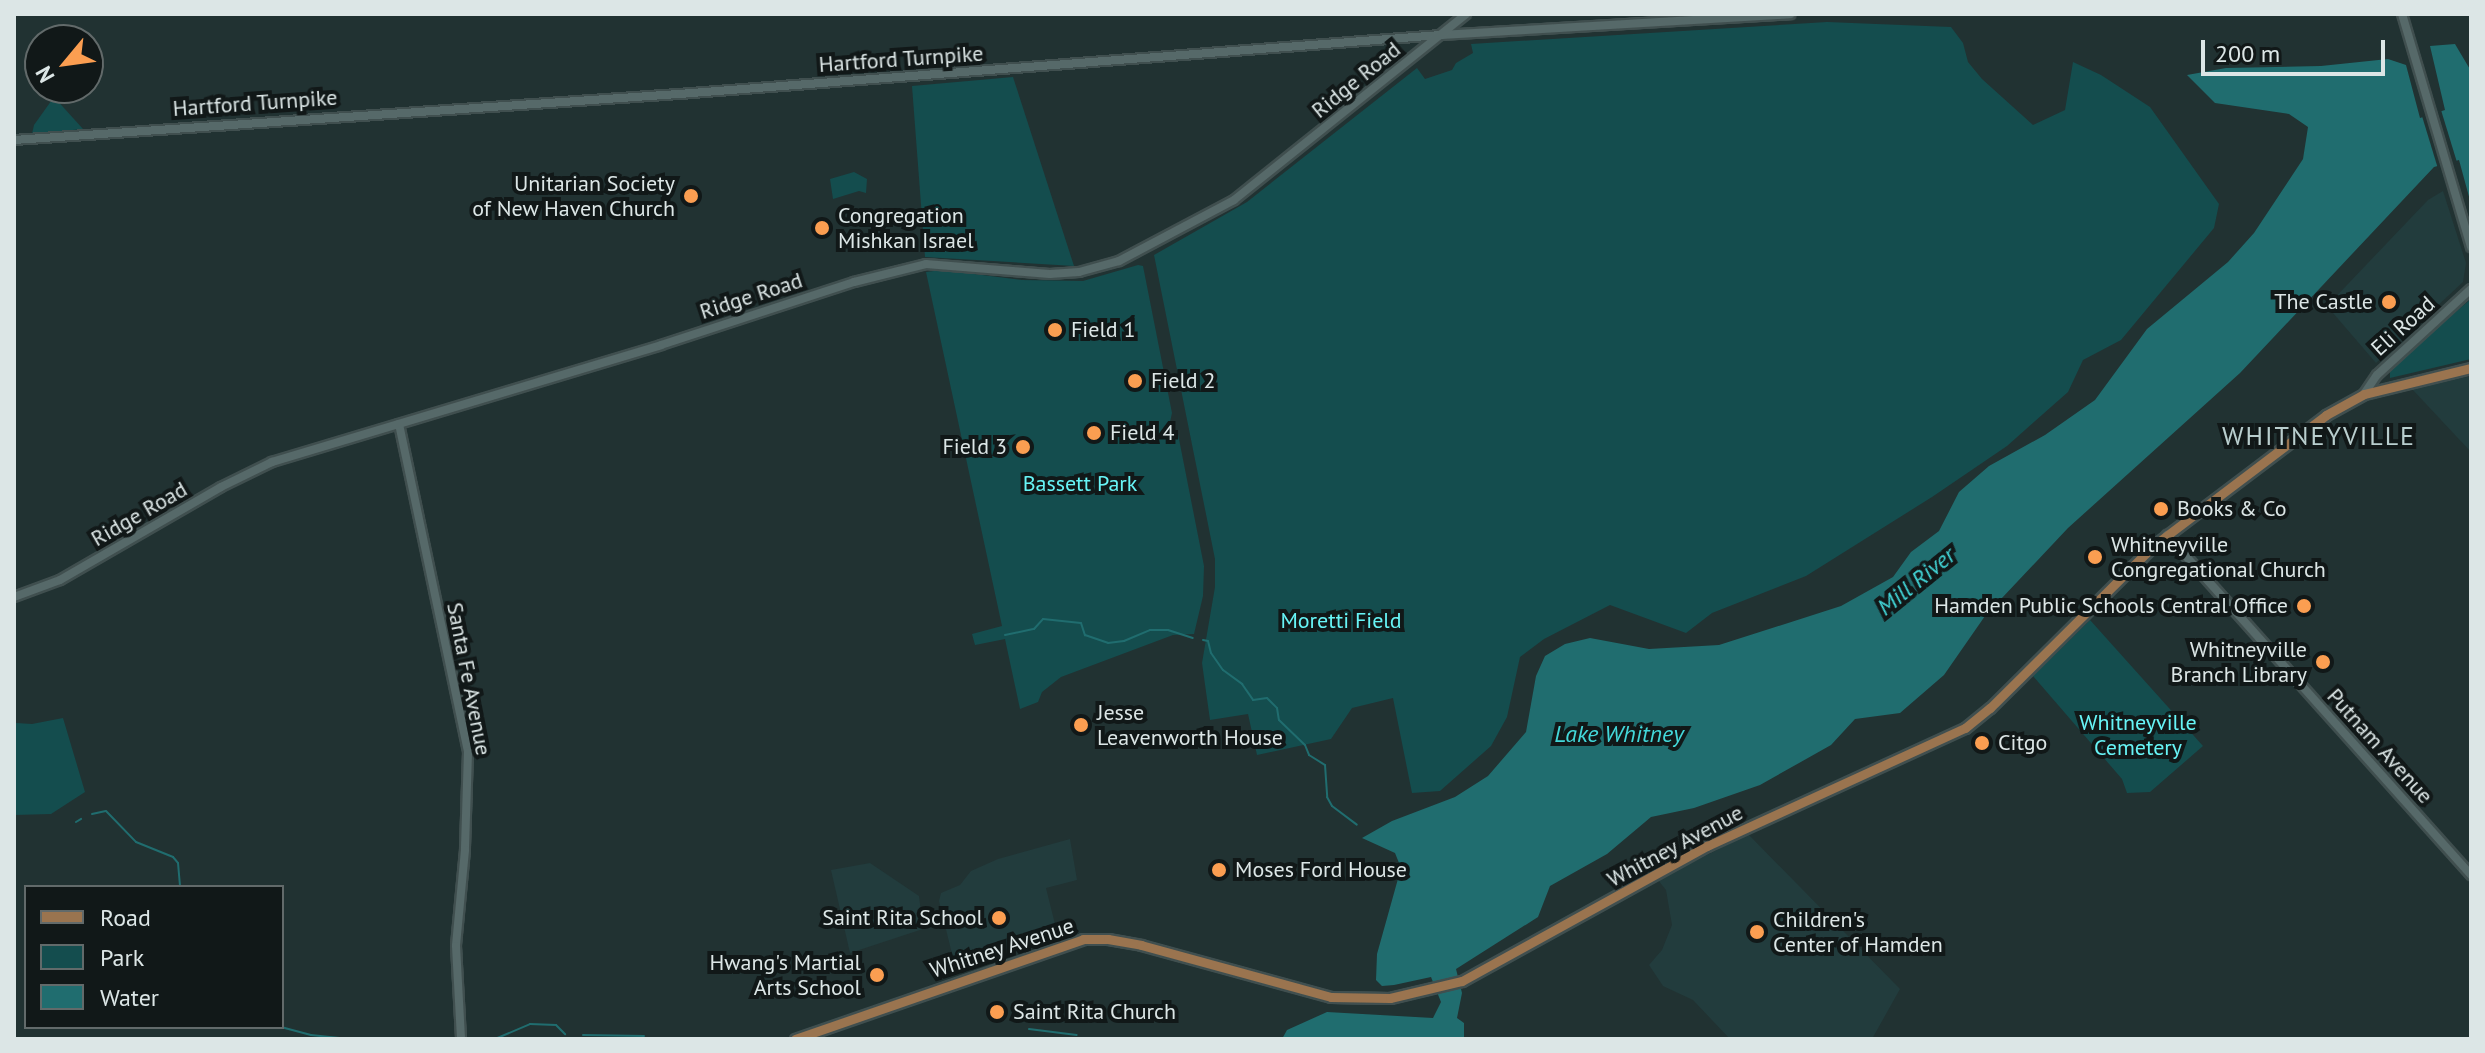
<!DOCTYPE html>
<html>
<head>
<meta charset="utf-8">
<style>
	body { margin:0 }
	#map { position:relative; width:2485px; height:1053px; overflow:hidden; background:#213232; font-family:"PT Sans",sans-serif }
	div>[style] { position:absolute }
	.built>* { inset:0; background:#223c3d }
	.green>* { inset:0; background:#144d4e }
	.water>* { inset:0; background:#206d6f }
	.pier>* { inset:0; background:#213232; transform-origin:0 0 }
	.stream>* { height:2px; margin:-1px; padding:0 1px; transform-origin:1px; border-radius:1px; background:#206d6f }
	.roads { filter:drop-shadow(2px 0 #404f4f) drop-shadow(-2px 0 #404f4f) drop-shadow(0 2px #404f4f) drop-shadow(0 -2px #404f4f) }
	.secondary>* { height:8px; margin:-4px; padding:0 4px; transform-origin:4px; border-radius:4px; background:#566969 }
	.primary>* { height:9px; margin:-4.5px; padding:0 4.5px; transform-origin:4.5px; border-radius:4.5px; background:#9a744f }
	.dots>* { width:22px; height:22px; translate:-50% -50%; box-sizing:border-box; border:4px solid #111818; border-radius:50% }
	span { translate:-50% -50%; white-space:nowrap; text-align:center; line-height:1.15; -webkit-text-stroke:8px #111818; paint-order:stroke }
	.street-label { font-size:22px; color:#dce6e6 }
	.poi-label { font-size:22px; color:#dce6e6 }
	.right { translate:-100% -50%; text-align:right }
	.left { translate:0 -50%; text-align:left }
	.park-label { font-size:22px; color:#67f4f6 }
	.water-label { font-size:24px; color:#43d7d9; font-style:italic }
	.quarter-label { font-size:26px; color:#b9cece; letter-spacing:2px }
	.frame { position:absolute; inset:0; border:16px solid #dce6e6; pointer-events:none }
	.legend { position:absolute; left:24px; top:885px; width:260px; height:144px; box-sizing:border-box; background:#111818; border:2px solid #626a6a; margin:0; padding:10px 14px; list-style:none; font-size:24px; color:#dce6e6 }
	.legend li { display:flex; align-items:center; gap:16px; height:40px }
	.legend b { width:40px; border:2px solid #626a6a }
	.north { position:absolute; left:24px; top:24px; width:80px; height:80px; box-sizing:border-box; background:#111818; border:2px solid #626a6a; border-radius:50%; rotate:241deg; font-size:22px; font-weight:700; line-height:32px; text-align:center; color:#dce6e6 }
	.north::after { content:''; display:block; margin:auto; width:28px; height:36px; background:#fb9e51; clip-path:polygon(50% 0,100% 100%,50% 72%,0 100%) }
	.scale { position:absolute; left:2201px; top:40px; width:184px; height:36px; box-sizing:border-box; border:4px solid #dce6e6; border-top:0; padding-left:10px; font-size:24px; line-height:28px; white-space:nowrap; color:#dce6e6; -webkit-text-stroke:6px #111818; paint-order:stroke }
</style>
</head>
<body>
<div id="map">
	<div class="built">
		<div style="clip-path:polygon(2443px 191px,2466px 263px,2463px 282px,2376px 363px,2327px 306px,2428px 200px)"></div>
		<div style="clip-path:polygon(2471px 376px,2471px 452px,2412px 389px)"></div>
		<div style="clip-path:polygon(1748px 834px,1900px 989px,1872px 1039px,1730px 1039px,1693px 1000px,1663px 986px,1649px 965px,1662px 950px,1672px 925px,1666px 890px,1658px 880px)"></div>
		<div style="clip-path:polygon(1070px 839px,1077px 880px,1046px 888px,1058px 936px,956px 970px,939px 901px,941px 893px,960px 885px,971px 871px,998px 859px)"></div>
		<div style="clip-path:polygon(870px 863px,919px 896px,923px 929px,850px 953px,831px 870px)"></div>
	</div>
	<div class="green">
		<div style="clip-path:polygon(1827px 22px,1951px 27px,1963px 43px,1968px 62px,1982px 79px,2033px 125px,2065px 110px,2073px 62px,2101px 75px,2150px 107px,2219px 204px,2214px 228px,2121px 340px,2083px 360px,2068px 392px,2007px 446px,1932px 497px,1806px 576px,1712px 613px,1686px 633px,1610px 605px,1544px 639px,1520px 657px,1507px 717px,1491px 746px,1440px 791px,1412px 793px,1393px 698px,1352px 708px,1331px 739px,1257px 755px,1248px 714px,1210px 720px,1202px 663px,1215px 587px,1215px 559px,1154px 255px,1247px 202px,1417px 68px,1425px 79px,1452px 70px,1456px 63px,1473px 53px,1471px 44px)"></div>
		<div style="clip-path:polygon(1013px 77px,1074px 266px,925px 257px,912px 86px)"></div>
		<div style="clip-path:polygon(54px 97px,83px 129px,32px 134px,34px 125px)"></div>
		<div style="clip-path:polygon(854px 172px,867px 179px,866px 193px,859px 191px,833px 199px,830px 179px)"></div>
		<div style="clip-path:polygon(1138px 265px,1143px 266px,1172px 413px,1170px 422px,1178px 434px,1204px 566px,1203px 596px,1194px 634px,1173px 635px,1061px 677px,1042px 692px,1038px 702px,1020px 709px,1005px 639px,975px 645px,972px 634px,1002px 626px,926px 272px,942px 270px,1022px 280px,1083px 281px)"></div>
		<div style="clip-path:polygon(2471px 299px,2471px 359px,2390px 378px,2390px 367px)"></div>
		<div style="clip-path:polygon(2090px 620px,2203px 746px,2150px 792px,2127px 793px,2122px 779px,2033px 676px)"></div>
		<div style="clip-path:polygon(14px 716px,16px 723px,32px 724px,63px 718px,85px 792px,51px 814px,14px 815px)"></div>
	</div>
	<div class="water">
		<div style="clip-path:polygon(2455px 44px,2471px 71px,2471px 204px,2459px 160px,2434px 167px,2240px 373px,2068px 528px,1985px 616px,1944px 675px,1900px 713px,1855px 719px,1831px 745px,1760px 785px,1694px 808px,1651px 817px,1607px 854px,1550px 886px,1538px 917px,1456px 969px,1462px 993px,1457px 1018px,1464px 1023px,1464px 1039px,1282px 1039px,1287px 1030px,1327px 1012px,1433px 1018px,1441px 1002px,1431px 977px,1394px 985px,1382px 986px,1376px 980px,1377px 954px,1401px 868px,1395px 853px,1362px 838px,1392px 821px,1455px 797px,1488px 776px,1526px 732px,1536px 676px,1545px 656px,1565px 644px,1590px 638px,1649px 649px,1719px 645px,1841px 606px,1893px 577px,1911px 552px,1939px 531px,1959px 492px,1989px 466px,2045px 435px,2095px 400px,2147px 329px,2228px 262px,2254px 233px,2303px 159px,2308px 127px,2289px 114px,2215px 103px,2187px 75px,2226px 68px,2321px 66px,2388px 59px,2406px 65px,2420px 118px,2445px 110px,2430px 46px)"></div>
	</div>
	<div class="pier">
		<div style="left:2441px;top:110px;width:56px;height:20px;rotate:73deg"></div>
	</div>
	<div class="stream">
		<div style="left:1005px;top:635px;width:30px;rotate:-12deg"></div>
		<div style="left:1034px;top:629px;width:13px;rotate:-48deg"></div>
		<div style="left:1043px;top:619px;width:38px;rotate:6deg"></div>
		<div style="left:1081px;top:623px;width:13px;rotate:72deg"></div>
		<div style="left:1085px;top:635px;width:24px;rotate:19deg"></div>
		<div style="left:1108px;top:643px;width:16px;rotate:-7deg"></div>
		<div style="left:1124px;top:641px;width:28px;rotate:-23deg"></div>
		<div style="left:1150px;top:630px;width:18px"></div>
		<div style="left:1168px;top:630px;width:26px;rotate:18deg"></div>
		<div style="left:1203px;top:640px;width:5px;rotate:11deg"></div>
		<div style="left:1208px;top:641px;width:12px;rotate:76deg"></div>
		<div style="left:1211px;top:653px;width:21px;rotate:55deg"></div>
		<div style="left:1223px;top:670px;width:24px;rotate:36deg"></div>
		<div style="left:1242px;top:684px;width:19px;rotate:55deg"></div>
		<div style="left:1253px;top:700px;width:14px;rotate:-8deg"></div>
		<div style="left:1267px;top:698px;width:14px;rotate:45deg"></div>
		<div style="left:1277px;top:708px;width:12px;rotate:81deg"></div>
		<div style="left:1279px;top:720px;width:36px;rotate:44deg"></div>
		<div style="left:1305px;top:745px;width:11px;rotate:68deg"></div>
		<div style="left:1309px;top:755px;width:19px;rotate:32deg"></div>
		<div style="left:1325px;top:765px;width:32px;rotate:86deg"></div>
		<div style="left:1327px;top:797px;width:10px;rotate:61deg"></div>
		<div style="left:1332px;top:806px;width:31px;rotate:37deg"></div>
		<div style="left:92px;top:814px;width:14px;rotate:-12deg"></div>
		<div style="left:106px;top:811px;width:43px;rotate:45.9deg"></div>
		<div style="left:136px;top:842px;width:40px;rotate:22deg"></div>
		<div style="left:173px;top:857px;width:8px;rotate:50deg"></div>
		<div style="left:178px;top:863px;width:24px;rotate:85deg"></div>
		<div style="left:76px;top:822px;width:6px;rotate:-31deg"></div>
		<div style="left:281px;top:1027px;width:31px;rotate:15deg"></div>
		<div style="left:311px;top:1035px;width:38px;rotate:6deg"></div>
		<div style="left:1029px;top:1029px;width:48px;rotate:7.1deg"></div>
		<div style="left:583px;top:1035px;width:61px;rotate:0.9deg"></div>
		<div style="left:1093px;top:1038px;width:2px;rotate:27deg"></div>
		<div style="left:495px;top:1039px;width:38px;rotate:-23deg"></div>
		<div style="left:530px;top:1024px;width:26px;rotate:2deg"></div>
		<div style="left:556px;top:1025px;width:13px;rotate:45deg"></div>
	</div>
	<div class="roads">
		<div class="secondary">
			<div style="left:2402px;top:14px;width:243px;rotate:73.5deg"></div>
			<div style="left:14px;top:140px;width:667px;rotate:-3.96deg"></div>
			<div style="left:679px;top:94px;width:764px;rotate:-4.43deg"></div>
			<div style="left:1441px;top:35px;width:350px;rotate:-3.4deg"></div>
			<div style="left:2364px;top:394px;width:23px;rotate:-56deg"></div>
			<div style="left:2377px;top:375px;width:127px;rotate:-42.5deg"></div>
			<div style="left:399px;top:424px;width:335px;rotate:78.1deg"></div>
			<div style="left:468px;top:752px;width:98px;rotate:91.8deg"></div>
			<div style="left:465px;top:850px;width:96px;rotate:95.4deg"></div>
			<div style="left:456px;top:946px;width:93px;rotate:86.9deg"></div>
			<div style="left:2167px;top:535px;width:456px;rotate:48.2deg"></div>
			<div style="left:14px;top:597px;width:49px;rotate:-20.3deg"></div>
			<div style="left:60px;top:580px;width:186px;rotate:-30deg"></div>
			<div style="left:221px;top:487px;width:57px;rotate:-26.1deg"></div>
			<div style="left:272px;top:462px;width:406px;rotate:-16.7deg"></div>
			<div style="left:661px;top:345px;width:203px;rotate:-18.1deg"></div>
			<div style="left:854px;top:282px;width:74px;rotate:-14deg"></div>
			<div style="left:926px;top:264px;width:124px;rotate:4.6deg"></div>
			<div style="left:1050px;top:274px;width:29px;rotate:-4deg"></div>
			<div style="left:1079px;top:272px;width:41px;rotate:-15.4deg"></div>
			<div style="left:1119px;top:261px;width:130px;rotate:-27.9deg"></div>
			<div style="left:1234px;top:200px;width:297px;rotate:-38.7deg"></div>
		</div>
		<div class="primary">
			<div style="left:795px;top:1039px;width:305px;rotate:-19.1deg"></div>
			<div style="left:1083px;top:939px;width:25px"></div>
			<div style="left:1108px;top:939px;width:34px;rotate:10deg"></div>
			<div style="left:1141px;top:945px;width:197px;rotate:15.3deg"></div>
			<div style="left:1331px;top:997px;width:59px;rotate:1deg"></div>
			<div style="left:1390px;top:998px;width:74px;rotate:-13.3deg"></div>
			<div style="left:1462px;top:981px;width:280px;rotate:-28.9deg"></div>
			<div style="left:1707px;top:846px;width:284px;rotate:-24.6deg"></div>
			<div style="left:1965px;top:728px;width:32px;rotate:-39deg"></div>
			<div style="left:1990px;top:708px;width:230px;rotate:-44.8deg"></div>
			<div style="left:2153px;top:546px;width:217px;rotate:-37.1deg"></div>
			<div style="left:2326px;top:415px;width:43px;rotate:-28.9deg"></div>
			<div style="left:2364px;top:394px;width:110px;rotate:-13.7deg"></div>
		</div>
	</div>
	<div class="dots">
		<div style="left:691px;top:196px;background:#fb9e51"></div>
		<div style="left:822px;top:228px;background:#fb9e51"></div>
		<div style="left:2389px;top:302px;background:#fb9e51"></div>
		<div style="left:1055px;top:330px;background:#fb9e51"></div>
		<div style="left:1135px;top:381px;background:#fb9e51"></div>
		<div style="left:1094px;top:433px;background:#fb9e51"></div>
		<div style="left:1023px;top:447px;background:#fb9e51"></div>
		<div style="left:2161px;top:509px;background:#fb9e51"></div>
		<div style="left:2095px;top:557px;background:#fb9e51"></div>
		<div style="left:2304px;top:606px;background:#fb9e51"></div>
		<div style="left:2323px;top:662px;background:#fb9e51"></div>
		<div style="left:1081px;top:725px;background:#fb9e51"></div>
		<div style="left:1982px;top:743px;background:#fb9e51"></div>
		<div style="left:1219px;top:870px;background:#fb9e51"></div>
		<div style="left:999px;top:918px;background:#fb9e51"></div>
		<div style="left:1757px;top:932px;background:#fb9e51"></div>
		<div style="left:877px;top:975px;background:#fb9e51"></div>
		<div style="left:997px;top:1012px;background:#fb9e51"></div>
	</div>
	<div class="street-label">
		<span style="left:901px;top:59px;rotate:-4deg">Hartford Turnpike</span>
		<span style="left:1356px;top:80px;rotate:-39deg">Ridge Road</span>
		<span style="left:255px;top:103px;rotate:-4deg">Hartford Turnpike</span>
		<span style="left:751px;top:296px;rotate:-18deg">Ridge Road</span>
		<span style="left:2403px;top:326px;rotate:-42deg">Eli Road</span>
		<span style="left:139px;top:514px;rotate:-30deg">Ridge Road</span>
		<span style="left:469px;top:679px;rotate:79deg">Santa Fe Avenue</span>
		<span style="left:2380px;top:746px;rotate:48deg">Putnam Avenue</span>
		<span style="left:1675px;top:846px;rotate:-28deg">Whitney Avenue</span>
		<span style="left:1002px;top:948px;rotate:-18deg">Whitney Avenue</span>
	</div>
	<div class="poi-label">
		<span class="right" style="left:675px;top:196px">Unitarian Society<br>of New Haven Church</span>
		<span class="left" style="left:838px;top:228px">Congregation<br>Mishkan Israel</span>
		<span class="right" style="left:2373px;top:302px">The Castle</span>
		<span class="left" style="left:1071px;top:330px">Field 1</span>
		<span class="left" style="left:1151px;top:381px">Field 2</span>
		<span class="left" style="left:1110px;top:433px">Field 4</span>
		<span class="right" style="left:1007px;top:447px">Field 3</span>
		<span class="left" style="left:2177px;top:509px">Books &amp; Co</span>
		<span class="left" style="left:2111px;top:557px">Whitneyville<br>Congregational Church</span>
		<span class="right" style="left:2288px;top:606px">Hamden Public Schools Central Office</span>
		<span class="right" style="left:2307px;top:662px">Whitneyville<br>Branch Library</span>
		<span class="left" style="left:1097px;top:725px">Jesse<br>Leavenworth House</span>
		<span class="left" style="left:1998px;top:743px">Citgo</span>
		<span class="left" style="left:1235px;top:870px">Moses Ford House</span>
		<span class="right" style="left:983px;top:918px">Saint Rita School</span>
		<span class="left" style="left:1773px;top:932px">Children's<br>Center of Hamden</span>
		<span class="right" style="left:861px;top:975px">Hwang's Martial<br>Arts School</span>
		<span class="left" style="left:1013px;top:1012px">Saint Rita Church</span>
	</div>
	<div class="park-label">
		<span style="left:1080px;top:484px">Bassett Park</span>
		<span style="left:1341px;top:621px">Moretti Field</span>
		<span style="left:2138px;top:735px">Whitneyville<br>Cemetery</span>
	</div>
	<div class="water-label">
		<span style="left:1916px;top:581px;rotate:-39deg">Mill River</span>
		<span style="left:1619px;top:734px">Lake Whitney</span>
	</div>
	<div class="quarter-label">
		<span style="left:2319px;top:436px">WHITNEYVILLE</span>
	</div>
	<div class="frame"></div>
	<ul class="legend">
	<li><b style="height:10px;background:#9a744f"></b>Road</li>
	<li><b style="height:22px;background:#144d4e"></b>Park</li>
	<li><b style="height:22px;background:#206d6f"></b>Water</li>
	</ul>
	<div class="north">N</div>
	<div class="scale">200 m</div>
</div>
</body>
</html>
